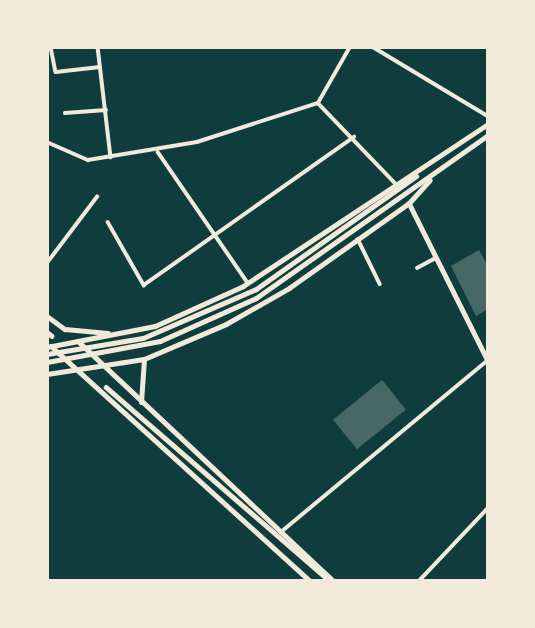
<!DOCTYPE html>
<html>
<head>
<meta charset="utf-8">
<style>
	body { margin:0 }
	#map { position:relative; width:535px; height:628px; overflow:hidden; background:#0f3d3e; font-family:"Titillium Web",sans-serif }
	div>[style] { position:absolute }
	.building>* { inset:0; background:#486865; transform-origin:0 0 }
	.minor>* { height:3.5px; margin:-1.75px; padding:0 1.75px; transform-origin:1.75px; border-radius:1.75px; background:#f1e9da }
	.tertiary>* { height:4.5px; margin:-2.25px; padding:0 2.25px; transform-origin:2.25px; border-radius:2.25px; background:#f1e9da }
	.secondary>* { height:4.5px; margin:-2.25px; padding:0 2.25px; transform-origin:2.25px; border-radius:2.25px; background:#f1e9da }
	.primary>* { height:5px; margin:-2.5px; padding:0 2.5px; transform-origin:2.5px; border-radius:2.5px; background:#f1e9da }
	span { translate:-50% -50%; white-space:nowrap; text-align:center; line-height:1.15; -webkit-text-stroke:7px #f1e9da; paint-order:stroke }
	.frame { position:absolute; inset:0; border:49px solid #f1e9da; pointer-events:none }
</style>
</head>
<body>
<div id="map">
	<div class="building">
		<div style="clip-path:polygon(479px 250px,488px 266px,488px 309px,476px 316px,451px 266px)"></div>
		<div style="left:382px;top:380px;width:38px;height:63px;rotate:51deg"></div>
	</div>
	<div class="minor">
		<div style="left:51px;top:47px;width:25px;rotate:79deg"></div>
		<div style="left:56px;top:72px;width:44px;rotate:-6.5deg"></div>
		<div style="left:98px;top:47px;width:111px;rotate:83.3deg"></div>
		<div style="left:373px;top:47px;width:134px;rotate:31deg"></div>
		<div style="left:318px;top:103px;width:112px;rotate:46.1deg"></div>
		<div style="left:65px;top:113px;width:41px;rotate:-4.2deg"></div>
		<div style="left:47px;top:142px;width:45px;rotate:23.7deg"></div>
		<div style="left:88px;top:160px;width:110px;rotate:-9.4deg"></div>
		<div style="left:197px;top:142px;width:127px;rotate:-17.9deg"></div>
		<div style="left:318px;top:103px;width:64px;rotate:-60.3deg"></div>
		<div style="left:158px;top:152px;width:159px;rotate:55.5deg"></div>
		<div style="left:108px;top:222px;width:73px;rotate:60.3deg"></div>
		<div style="left:144px;top:285px;width:257px;rotate:-35.2deg"></div>
		<div style="left:358px;top:239px;width:50px;rotate:63.9deg"></div>
		<div style="left:47px;top:263px;width:83px;rotate:-52.9deg"></div>
		<div style="left:417px;top:268px;width:21px;rotate:-28deg"></div>
		<div style="left:281px;top:532px;width:269px;rotate:-39.7deg"></div>
		<div style="left:419px;top:581px;width:100px;rotate:-46.6deg"></div>
	</div>
	<div class="tertiary">
		<div style="left:409px;top:203px;width:177px;rotate:63.4deg"></div>
	</div>
	<div class="secondary">
		<div style="left:47px;top:316px;width:22px;rotate:36deg"></div>
		<div style="left:65px;top:329px;width:43px;rotate:5.3deg"></div>
		<div style="left:47px;top:332px;width:6px;rotate:39deg"></div>
		<div style="left:78px;top:341px;width:351px;rotate:43.2deg"></div>
		<div style="left:51px;top:346px;width:350px;rotate:42.2deg"></div>
		<div style="left:106px;top:387px;width:296px;rotate:40.9deg"></div>
	</div>
	<div class="primary">
		<div style="left:47px;top:347px;width:110px;rotate:-11deg"></div>
		<div style="left:155px;top:326px;width:97px;rotate:-24.4deg"></div>
		<div style="left:243px;top:286px;width:294px;rotate:-33.5deg"></div>
		<div style="left:47px;top:354px;width:97px;rotate:-9.5deg"></div>
		<div style="left:143px;top:338px;width:123px;rotate:-23.4deg"></div>
		<div style="left:256px;top:289px;width:196px;rotate:-35.2deg"></div>
		<div style="left:47px;top:362px;width:115px;rotate:-10.5deg"></div>
		<div style="left:160px;top:341px;width:105px;rotate:-24.1deg"></div>
		<div style="left:256px;top:298px;width:284px;rotate:-35.1deg"></div>
		<div style="left:47px;top:374px;width:98px;rotate:-8.8deg"></div>
		<div style="left:144px;top:359px;width:89px;rotate:-23.1deg"></div>
		<div style="left:226px;top:324px;width:73px;rotate:-29.7deg"></div>
		<div style="left:289px;top:288px;width:147px;rotate:-35.3deg"></div>
		<div style="left:409px;top:203px;width:31px;rotate:-48deg"></div>
		<div style="left:141px;top:402px;width:43px;rotate:-86deg"></div>
	</div>
	<div class="frame"></div>
</div>
</body>
</html>
